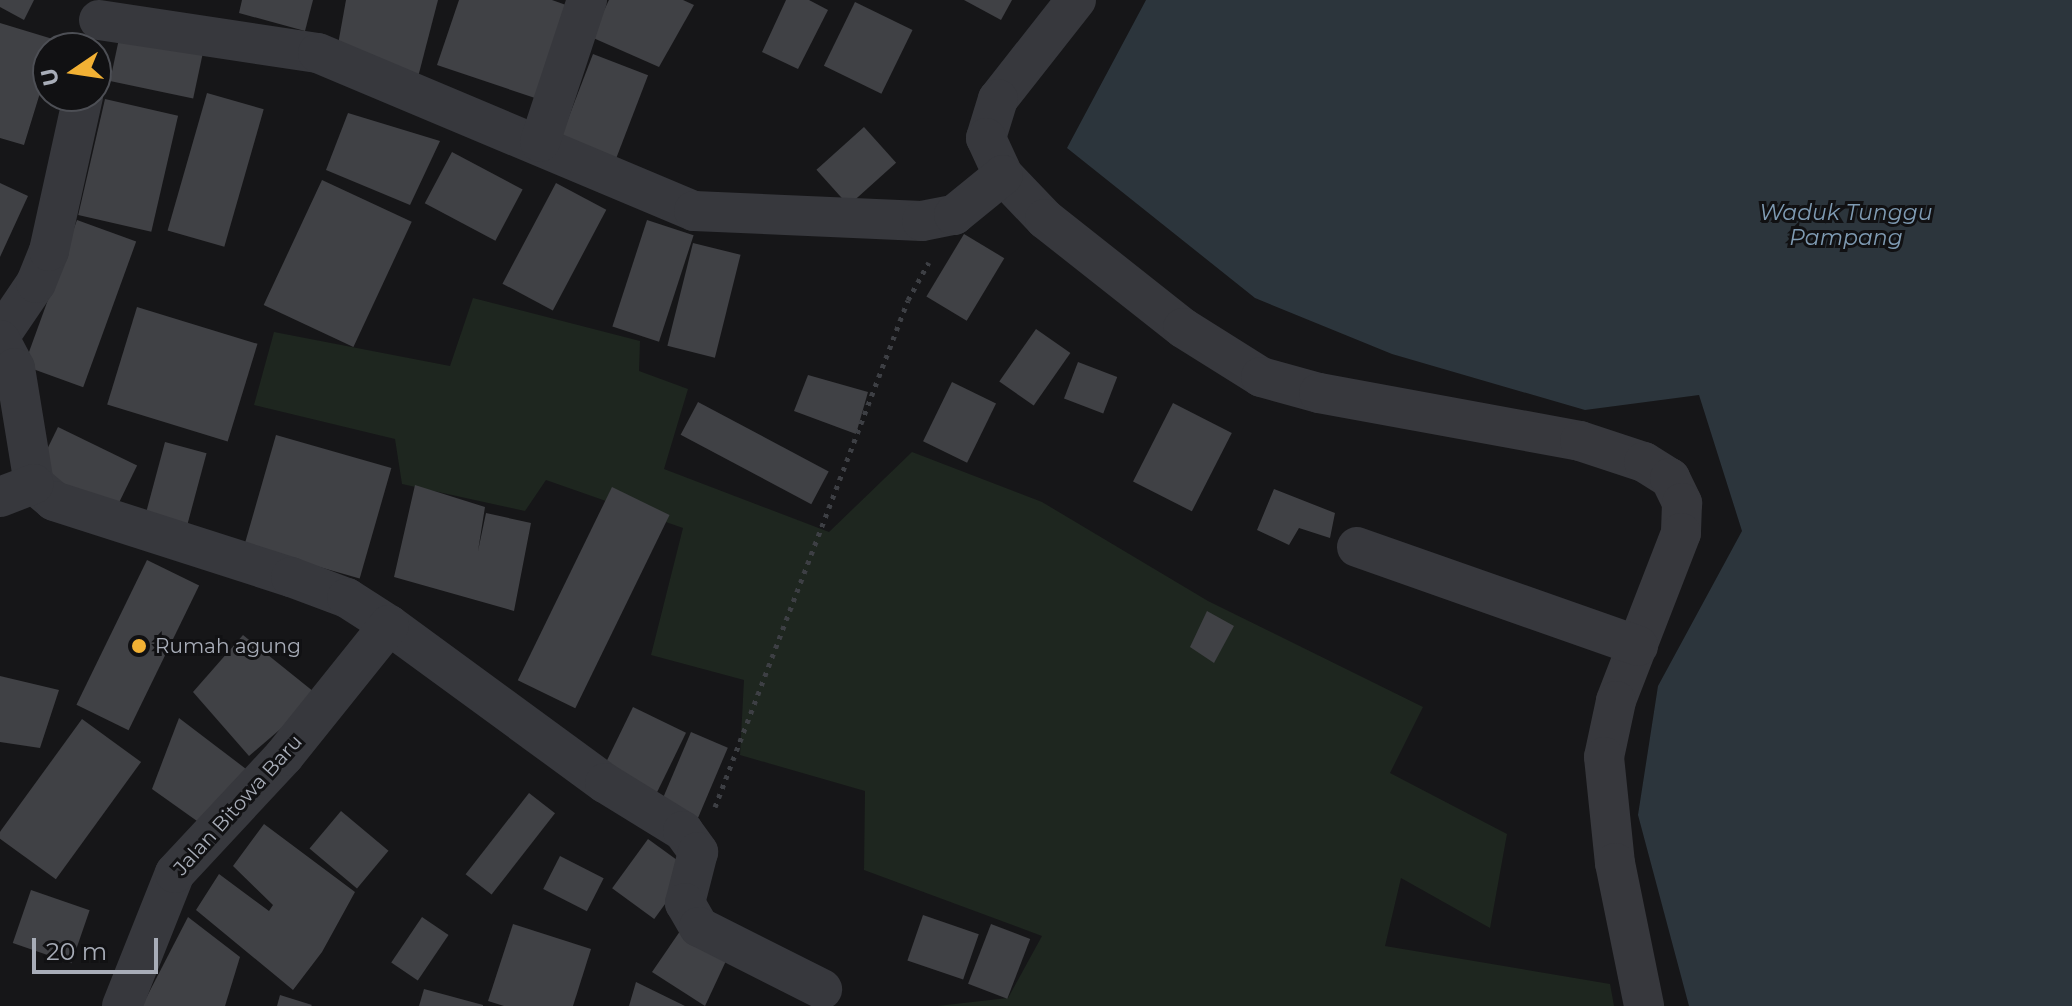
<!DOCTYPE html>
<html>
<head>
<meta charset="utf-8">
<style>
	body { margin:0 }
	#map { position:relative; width:2072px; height:1006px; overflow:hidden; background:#161618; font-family:Montserrat,sans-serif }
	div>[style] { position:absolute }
	.green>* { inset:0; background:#1e261f }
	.water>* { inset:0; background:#2c353c }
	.building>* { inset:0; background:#404145; transform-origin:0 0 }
	.path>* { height:5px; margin-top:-2.5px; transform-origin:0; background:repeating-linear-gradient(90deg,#3d3f44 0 4px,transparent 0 10px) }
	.minor>* { height:40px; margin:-20px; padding:0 20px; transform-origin:20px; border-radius:20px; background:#37383d }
	.dots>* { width:22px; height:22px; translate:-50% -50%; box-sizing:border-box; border:4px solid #111113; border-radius:50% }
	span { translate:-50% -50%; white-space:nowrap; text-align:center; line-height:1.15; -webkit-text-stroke:6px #111113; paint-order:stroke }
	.poi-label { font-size:20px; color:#a8adb8 }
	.left { translate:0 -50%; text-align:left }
	.street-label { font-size:20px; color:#a8adb8 }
	.water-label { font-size:22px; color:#7f9bb3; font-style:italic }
	.north { position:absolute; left:32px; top:32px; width:80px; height:80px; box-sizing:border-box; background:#111113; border:2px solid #4d4f55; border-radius:50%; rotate:257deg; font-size:22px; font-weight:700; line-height:32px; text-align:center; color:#a8adb8 }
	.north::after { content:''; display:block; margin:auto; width:28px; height:36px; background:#f2b134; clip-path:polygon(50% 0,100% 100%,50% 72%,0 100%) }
	.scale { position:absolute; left:32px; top:938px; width:126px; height:36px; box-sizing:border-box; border:4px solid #a8adb8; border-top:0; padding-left:10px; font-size:24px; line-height:28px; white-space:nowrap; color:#a8adb8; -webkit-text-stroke:6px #111113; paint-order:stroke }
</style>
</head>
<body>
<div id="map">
	<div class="green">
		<div style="clip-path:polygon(473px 298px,640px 341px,639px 371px,688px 389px,664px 469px,829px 532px,912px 452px,1042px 502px,1208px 601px,1423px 707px,1390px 773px,1507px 834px,1490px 928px,1401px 878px,1385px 946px,1610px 984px,1614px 1006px,937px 1006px,1008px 998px,1042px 936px,864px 870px,865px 791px,740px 755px,744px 680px,651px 655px,683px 528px,546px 480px,525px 511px,402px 484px,395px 439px,254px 405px,274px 332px,450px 366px)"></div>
	</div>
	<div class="water">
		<div style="clip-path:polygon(1146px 0,2072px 0,2072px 1006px,1689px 1006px,1638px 815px,1658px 686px,1742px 531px,1699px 395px,1585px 410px,1392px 354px,1255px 298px,1067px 148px)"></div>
	</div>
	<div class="building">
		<div style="clip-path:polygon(0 0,34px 0,24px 20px,0 7px)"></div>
		<div style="clip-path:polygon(242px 0,313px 0,305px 31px,239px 13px)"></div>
		<div style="clip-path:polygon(346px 0,438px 0,417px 81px,337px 50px)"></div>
		<div style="clip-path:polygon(459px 0,552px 0,566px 5px,535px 98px,437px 65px)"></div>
		<div style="clip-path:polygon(609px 0,683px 0,694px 5px,659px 67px,591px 37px)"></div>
		<div style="clip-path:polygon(786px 0,809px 0,828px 10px,798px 69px,762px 52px)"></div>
		<div style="clip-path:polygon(964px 0,1012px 0,1001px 20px)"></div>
		<div style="left:855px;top:2px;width:64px;height:71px;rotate:26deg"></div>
		<div style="clip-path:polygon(0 23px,56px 40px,48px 48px,48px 67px,24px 145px,0 138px)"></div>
		<div style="left:120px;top:34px;width:85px;height:48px;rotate:12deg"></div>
		<div style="left:593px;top:54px;width:59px;height:97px;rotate:21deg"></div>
		<div style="left:207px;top:93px;width:59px;height:143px;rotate:16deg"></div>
		<div style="left:105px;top:99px;width:75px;height:119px;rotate:13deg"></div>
		<div style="clip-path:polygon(348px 113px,440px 141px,410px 205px,326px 170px)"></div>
		<div style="left:864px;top:127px;width:48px;height:64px;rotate:48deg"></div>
		<div style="left:452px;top:152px;width:80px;height:58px;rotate:28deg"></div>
		<div style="left:322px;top:180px;width:99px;height:138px;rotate:25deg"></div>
		<div style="clip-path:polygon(0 183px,28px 196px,0 257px)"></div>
		<div style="left:556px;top:183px;width:57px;height:114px;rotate:28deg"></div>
		<div style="left:77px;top:220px;width:63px;height:155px;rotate:20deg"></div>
		<div style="left:647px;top:220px;width:49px;height:112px;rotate:18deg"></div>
		<div style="left:964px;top:234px;width:47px;height:73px;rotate:31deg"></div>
		<div style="left:693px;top:243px;width:49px;height:106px;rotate:14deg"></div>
		<div style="left:137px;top:307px;width:126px;height:102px;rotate:17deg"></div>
		<div style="left:1036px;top:329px;width:42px;height:64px;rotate:35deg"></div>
		<div style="left:1078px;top:362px;width:42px;height:39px;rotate:21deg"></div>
		<div style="clip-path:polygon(808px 375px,868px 392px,856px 434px,794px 411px)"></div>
		<div style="left:952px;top:382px;width:49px;height:66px;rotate:26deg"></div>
		<div style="left:698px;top:402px;width:148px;height:37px;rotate:28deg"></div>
		<div style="left:1173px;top:403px;width:66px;height:88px;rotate:27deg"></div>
		<div style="left:58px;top:427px;width:88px;height:51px;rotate:26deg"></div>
		<div style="left:276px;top:435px;width:120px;height:115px;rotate:16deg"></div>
		<div style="left:165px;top:442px;width:43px;height:75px;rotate:15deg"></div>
		<div style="clip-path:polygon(415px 485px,485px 507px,478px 551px,486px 513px,531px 523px,514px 611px,394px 577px)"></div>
		<div style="left:612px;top:487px;width:64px;height:215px;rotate:26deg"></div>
		<div style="clip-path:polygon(1274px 489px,1335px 513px,1330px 538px,1299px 528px,1289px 545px,1257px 530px)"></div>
		<div style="left:147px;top:560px;width:58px;height:161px;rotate:26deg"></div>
		<div style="clip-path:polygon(1207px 611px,1234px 626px,1214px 663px,1190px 647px)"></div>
		<div style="clip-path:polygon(243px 635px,319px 696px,249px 756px,193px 692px)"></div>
		<div style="clip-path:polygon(0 676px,59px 690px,40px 748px,0 742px)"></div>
		<div style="left:633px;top:707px;width:59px;height:67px;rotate:26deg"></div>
		<div style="clip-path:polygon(179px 718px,246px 769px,204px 826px,152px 789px)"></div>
		<div style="left:82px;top:719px;width:73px;height:145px;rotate:36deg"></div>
		<div style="left:691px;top:732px;width:40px;height:78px;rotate:23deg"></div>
		<div style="left:529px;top:793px;width:33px;height:103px;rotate:38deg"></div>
		<div style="left:341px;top:811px;width:62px;height:49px;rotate:40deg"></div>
		<div style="clip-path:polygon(264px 824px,355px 892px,322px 952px,293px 990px,196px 910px,219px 874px,269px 911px,273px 905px,233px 866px)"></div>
		<div style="left:648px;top:839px;width:52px;height:61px;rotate:36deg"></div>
		<div style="left:560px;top:856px;width:49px;height:37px;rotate:27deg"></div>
		<div style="left:31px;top:890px;width:62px;height:56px;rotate:19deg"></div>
		<div style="left:923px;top:915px;width:59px;height:48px;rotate:19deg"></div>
		<div style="clip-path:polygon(188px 917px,240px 957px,225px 1006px,142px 1006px)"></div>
		<div style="left:422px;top:917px;width:32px;height:55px;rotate:34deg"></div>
		<div style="clip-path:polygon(687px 921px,732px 948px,705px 1006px,652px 972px)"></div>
		<div style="clip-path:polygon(513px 924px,591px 949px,573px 1006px,504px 1006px,488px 1001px)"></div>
		<div style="left:991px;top:924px;width:42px;height:64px;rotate:21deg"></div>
		<div style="clip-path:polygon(636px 982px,685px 1006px,629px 1006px)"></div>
		<div style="clip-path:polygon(424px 989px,483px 1005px,483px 1006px,419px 1006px)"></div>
		<div style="clip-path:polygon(280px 995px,312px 1005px,311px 1006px,277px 1006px)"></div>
	</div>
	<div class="path">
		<div style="left:715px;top:807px;width:542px;rotate:-69.16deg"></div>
		<div style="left:908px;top:300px;width:43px;rotate:-61.1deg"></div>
	</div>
	<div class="minor">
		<div style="left:1076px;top:0;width:126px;rotate:128.2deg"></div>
		<div style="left:998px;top:99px;width:41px;rotate:107.1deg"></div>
		<div style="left:986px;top:138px;width:41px;rotate:65.3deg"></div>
		<div style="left:1003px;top:175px;width:61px;rotate:46.3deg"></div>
		<div style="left:1045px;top:219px;width:176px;rotate:38.3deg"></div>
		<div style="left:1183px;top:328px;width:92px;rotate:32.1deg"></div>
		<div style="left:1261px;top:377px;width:60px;rotate:15.4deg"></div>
		<div style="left:1319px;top:393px;width:265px;rotate:10.4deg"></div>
		<div style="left:1580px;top:441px;width:67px;rotate:18.2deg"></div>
		<div style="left:1644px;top:462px;width:31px;rotate:32deg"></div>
		<div style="left:1670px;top:478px;width:28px;rotate:64deg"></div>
		<div style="left:1682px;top:503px;width:30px;rotate:92deg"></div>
		<div style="left:1681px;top:533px;width:180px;rotate:111.2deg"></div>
		<div style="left:1616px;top:701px;width:57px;rotate:102.1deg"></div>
		<div style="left:1604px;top:757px;width:107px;rotate:84.1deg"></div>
		<div style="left:1615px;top:863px;width:146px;rotate:78.5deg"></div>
		<div style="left:99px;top:20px;width:221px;rotate:8.6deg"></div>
		<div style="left:318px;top:53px;width:408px;rotate:22.8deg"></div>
		<div style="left:694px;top:211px;width:228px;rotate:2.5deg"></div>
		<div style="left:922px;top:221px;width:33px;rotate:-11deg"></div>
		<div style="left:954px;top:215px;width:63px;rotate:-39.2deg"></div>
		<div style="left:540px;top:142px;width:150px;rotate:-71.7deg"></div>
		<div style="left:0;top:336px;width:64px;rotate:-55.8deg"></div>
		<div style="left:36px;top:283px;width:35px;rotate:-68deg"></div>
		<div style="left:49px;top:251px;width:159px;rotate:-77.6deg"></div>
		<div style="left:0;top:340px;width:32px;rotate:62deg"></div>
		<div style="left:15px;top:368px;width:118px;rotate:80.7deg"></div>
		<div style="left:34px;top:484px;width:26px;rotate:40deg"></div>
		<div style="left:54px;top:501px;width:249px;rotate:17.8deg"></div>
		<div style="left:291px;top:577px;width:60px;rotate:20.6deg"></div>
		<div style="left:347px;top:598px;width:50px;rotate:32.7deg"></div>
		<div style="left:389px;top:625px;width:268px;rotate:36.2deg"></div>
		<div style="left:605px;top:783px;width:92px;rotate:31.6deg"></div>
		<div style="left:683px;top:831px;width:26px;rotate:54deg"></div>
		<div style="left:698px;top:852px;width:53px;rotate:104.3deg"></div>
		<div style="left:685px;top:903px;width:28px;rotate:60deg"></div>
		<div style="left:699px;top:927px;width:138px;rotate:26.8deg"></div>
		<div style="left:0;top:497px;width:36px;rotate:-21deg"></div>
		<div style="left:1357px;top:547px;width:298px;rotate:19.4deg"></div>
		<div style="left:122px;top:1006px;width:143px;rotate:-68.3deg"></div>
		<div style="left:175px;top:873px;width:160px;rotate:-47deg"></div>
		<div style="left:284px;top:756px;width:168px;rotate:-51.3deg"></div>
	</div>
	<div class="dots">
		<div style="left:139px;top:646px;background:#f2b134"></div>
	</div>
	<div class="poi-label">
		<span class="left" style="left:155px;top:646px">Rumah agung</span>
	</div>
	<div class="street-label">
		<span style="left:238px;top:805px;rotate:-48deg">Jalan Bitowa Baru</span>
	</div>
	<div class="water-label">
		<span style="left:1846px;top:225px">Waduk Tunggu<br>Pampang</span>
	</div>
	<div class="north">U</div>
	<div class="scale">20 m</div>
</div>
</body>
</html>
